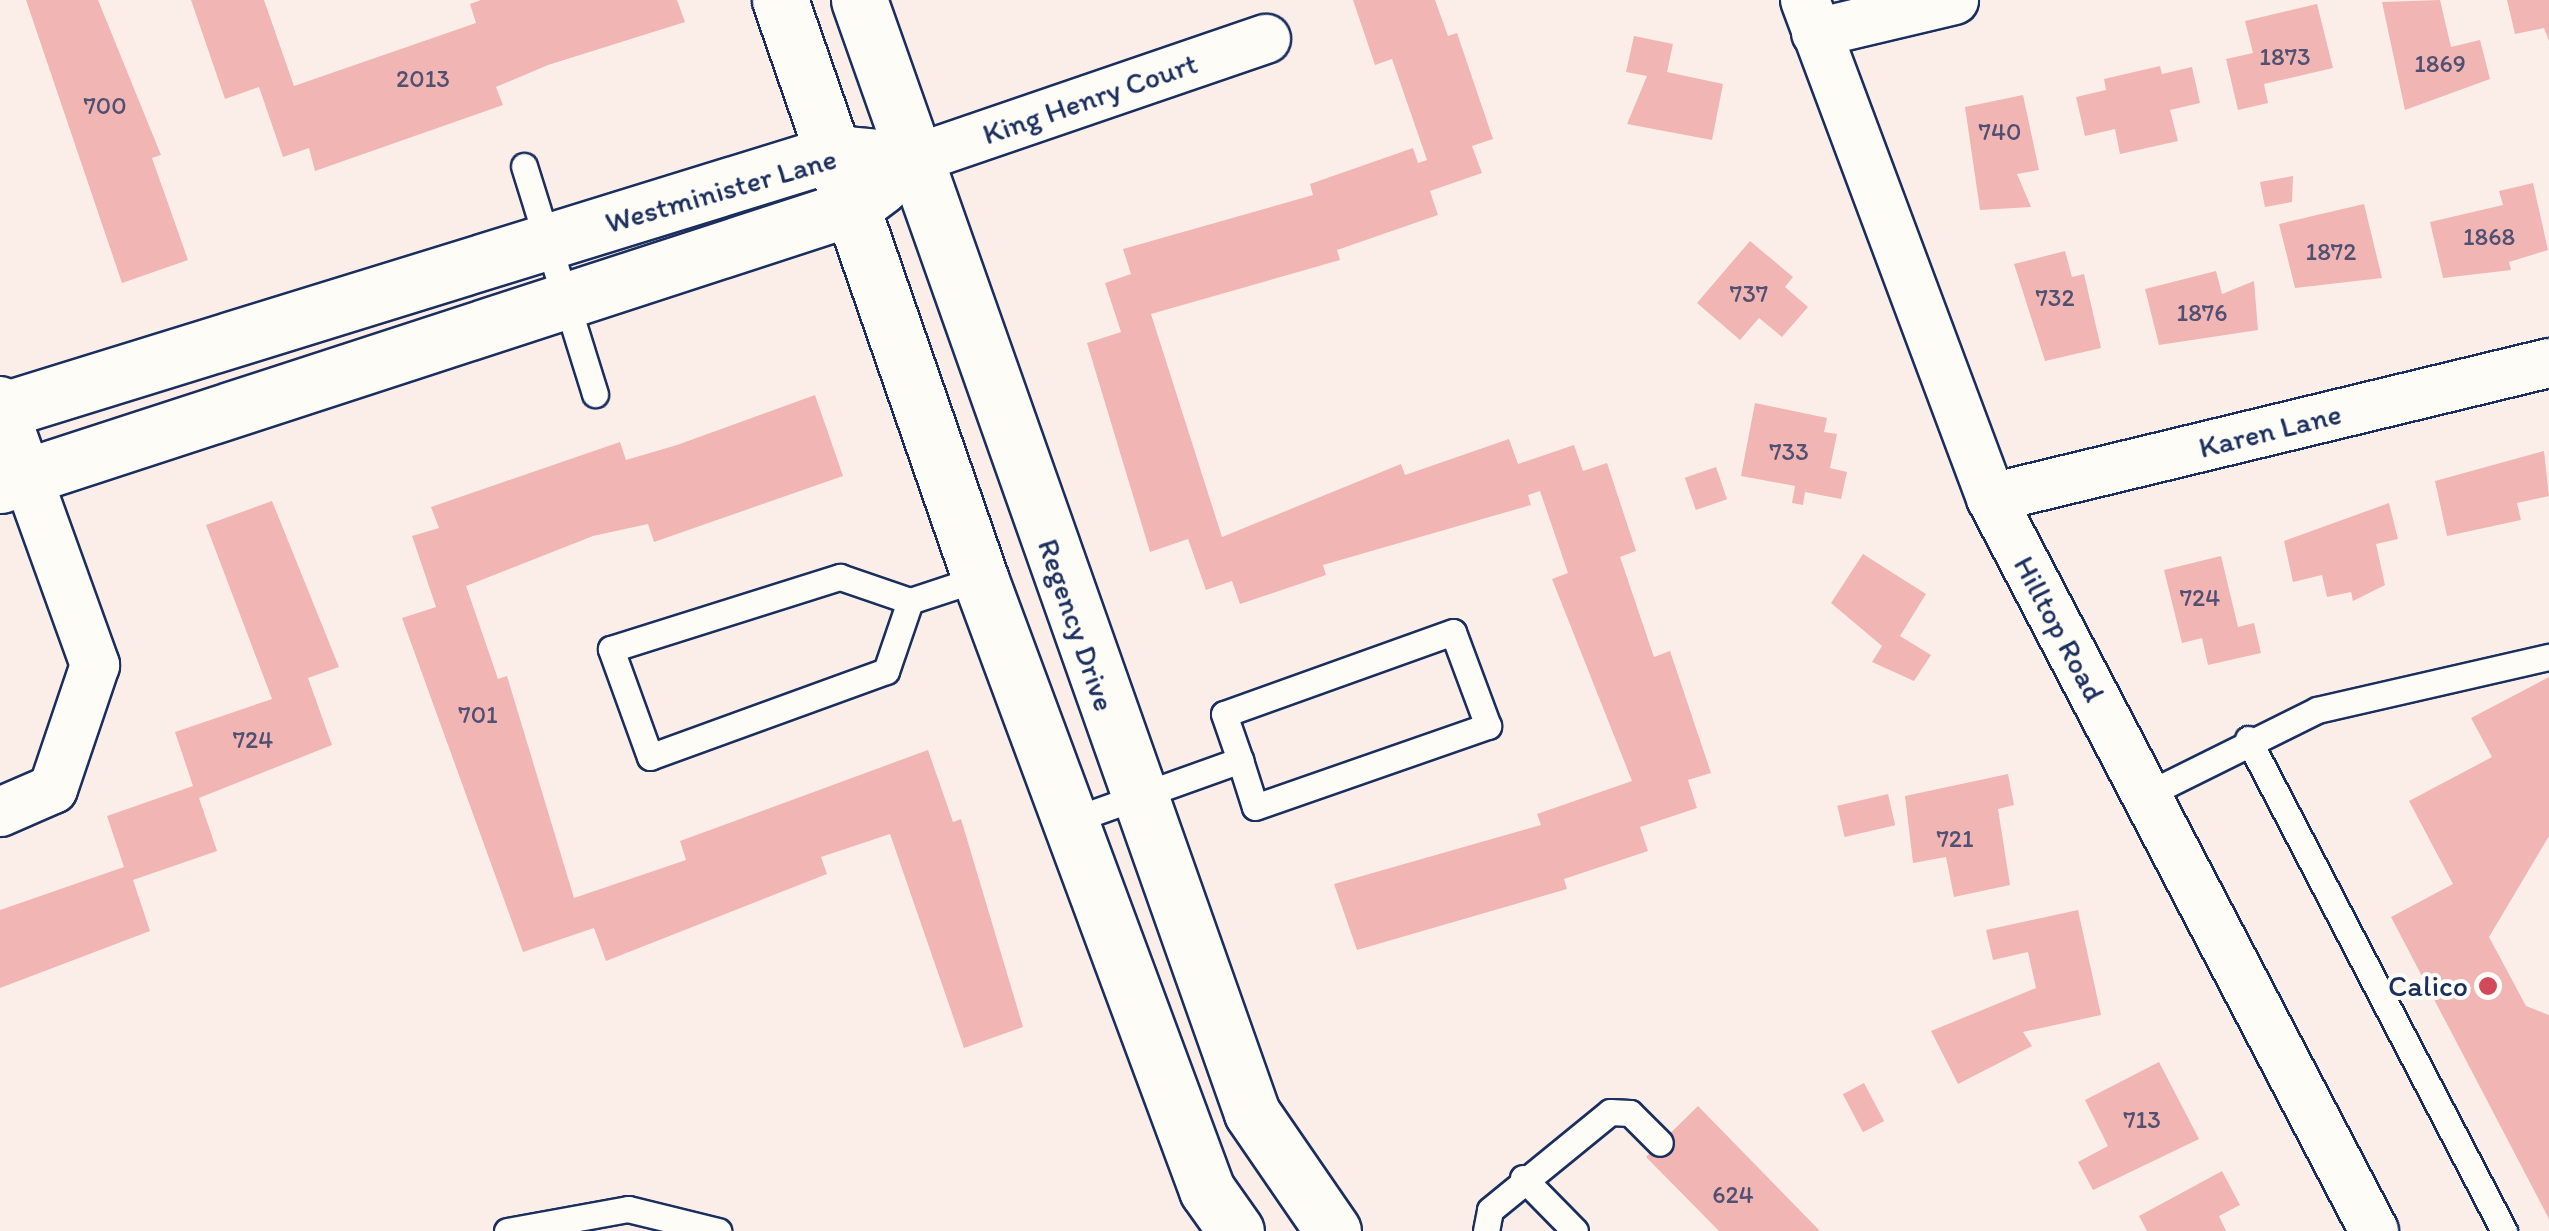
<!DOCTYPE html>
<html>
<head>
<meta charset="utf-8">
<style>
	body { margin:0 }
	#map { position:relative; width:2549px; height:1231px; overflow:hidden; background:#fbeee9; font-family:Itim,sans-serif }
	div>[style] { position:absolute }
	.building>* { inset:0; background:#f1b5b3; transform-origin:0 0 }
	.roads { filter:drop-shadow(2px 0 #1b2f5e) drop-shadow(-2px 0 #1b2f5e) drop-shadow(0 2px #1b2f5e) drop-shadow(0 -2px #1b2f5e) }
	.service>* { height:25px; margin:-12.5px; padding:0 12.5px; transform-origin:12.5px; border-radius:12.5px; background:#fdfcf7 }
	.minor>* { height:48px; margin:-24px; padding:0 24px; transform-origin:24px; border-radius:24px; background:#fdfcf7 }
	.tertiary>* { height:55px; margin:-27.5px; padding:0 27.5px; transform-origin:27.5px; border-radius:27.5px; background:#fdfcf7 }
	.dots>* { width:28px; height:28px; translate:-50% -50%; box-sizing:border-box; border:5px solid #fdfcf7; border-radius:50% }
	span { translate:-50% -50%; white-space:nowrap; text-align:center; line-height:1.15; -webkit-text-stroke:8px #fdfcf7; paint-order:stroke }
	.number-label { font-size:25px; color:#505073 }
	.number-label span { -webkit-text-stroke-width:0 }
	.street-label { font-size:30px; color:#1b2f5e }
	.poi-label { font-size:30px; color:#1b2f5e }
	.right { translate:-100% -50%; text-align:right }
</style>
</head>
<body>
<div id="map">
	<div class="building">
		<div style="clip-path:polygon(26px 0,98px 0,161px 155px,152px 158px,188px 260px,122px 283px)"></div>
		<div style="clip-path:polygon(191px 0,264px 0,294px 86px,476px 23px,470px 4px,481px 0,677px 0,685px 22px,548px 65px,496px 87px,503px 105px,315px 171px,309px 148px,283px 157px,259px 87px,225px 99px)"></div>
		<div style="clip-path:polygon(1353px 0,1435px 0,1448px 36px,1457px 33px,1493px 139px,1472px 146px,1482px 173px,1430px 191px,1438px 215px,1337px 250px,1340px 260px,1151px 314px,1222px 537px,1401px 464px,1405px 475px,1509px 439px,1518px 464px,1574px 445px,1583px 471px,1607px 463px,1636px 551px,1620px 557px,1654px 657px,1670px 651px,1711px 773px,1688px 780px,1697px 808px,1640px 827px,1648px 851px,1564px 879px,1567px 889px,1357px 950px,1334px 884px,1541px 825px,1537px 814px,1632px 781px,1552px 579px,1568px 573px,1540px 491px,1528px 495px,1531px 505px,1323px 565px,1326px 575px,1240px 604px,1232px 581px,1206px 590px,1188px 539px,1150px 552px,1087px 343px,1121px 332px,1105px 283px,1131px 274px,1123px 249px,1313px 195px,1310px 184px,1413px 148px,1418px 163px,1427px 160px,1392px 59px,1375px 65px)"></div>
		<div style="clip-path:polygon(2440px 0,2451px 47px,2480px 40px,2490px 79px,2405px 110px,2382px 2px)"></div>
		<div style="clip-path:polygon(2507px 0,2549px 0,2549px 41px,2544px 28px,2515px 34px)"></div>
		<div style="clip-path:polygon(2317px 4px,2333px 68px,2264px 84px,2268px 103px,2238px 110px,2226px 59px,2253px 53px,2245px 21px)"></div>
		<div style="clip-path:polygon(1634px 36px,1673px 44px,1667px 72px,1723px 84px,1712px 140px,1627px 124px,1647px 76px,1626px 72px)"></div>
		<div style="clip-path:polygon(2160px 66px,2162px 74px,2192px 67px,2200px 103px,2170px 110px,2178px 141px,2120px 154px,2115px 129px,2085px 136px,2076px 97px,2106px 90px,2104px 79px)"></div>
		<div style="clip-path:polygon(2023px 95px,2039px 170px,2017px 174px,2031px 207px,1980px 210px,1965px 107px)"></div>
		<div style="clip-path:polygon(2293px 176px,2292px 202px,2265px 207px,2260px 182px)"></div>
		<div style="clip-path:polygon(2533px 183px,2548px 250px,2509px 262px,2511px 270px,2443px 278px,2430px 222px,2503px 205px,2499px 191px)"></div>
		<div style="clip-path:polygon(2364px 204px,2382px 278px,2295px 288px,2279px 224px)"></div>
		<div style="clip-path:polygon(1750px 241px,1793px 277px,1785px 287px,1808px 307px,1782px 337px,1759px 318px,1740px 340px,1697px 303px)"></div>
		<div style="clip-path:polygon(2065px 251px,2072px 277px,2084px 274px,2101px 348px,2045px 361px,2014px 264px)"></div>
		<div style="clip-path:polygon(2216px 271px,2222px 294px,2254px 281px,2258px 330px,2159px 345px,2145px 289px)"></div>
		<div style="clip-path:polygon(815px 395px,843px 476px,654px 542px,648px 524px,593px 536px,466px 586px,498px 679px,507px 676px,574px 898px,686px 860px,680px 841px,928px 750px,953px 822px,961px 819px,1023px 1027px,964px 1048px,890px 834px,821px 857px,827px 874px,606px 961px,594px 928px,523px 952px,402px 618px,436px 607px,412px 536px,439px 528px,431px 507px,620px 442px,626px 460px,677px 445px)"></div>
		<div style="clip-path:polygon(1755px 403px,1827px 418px,1824px 432px,1837px 434px,1830px 468px,1847px 472px,1841px 499px,1805px 492px,1803px 505px,1792px 503px,1795px 486px,1741px 476px)"></div>
		<div style="clip-path:polygon(2544px 451px,2549px 496px,2517px 503px,2521px 520px,2447px 536px,2435px 481px)"></div>
		<div style="left:1716px;top:467px;width:34px;height:33px;rotate:71deg"></div>
		<div style="clip-path:polygon(272px 501px,339px 667px,308px 678px,332px 745px,199px 798px,217px 851px,133px 880px,150px 931px,0 988px,0 910px,124px 867px,107px 816px,193px 786px,175px 732px,272px 699px,206px 525px)"></div>
		<div style="clip-path:polygon(2389px 503px,2398px 539px,2376px 544px,2385px 585px,2353px 601px,2351px 592px,2327px 597px,2322px 575px,2293px 582px,2284px 541px)"></div>
		<div style="clip-path:polygon(1863px 554px,1926px 594px,1900px 636px,1931px 655px,1914px 681px,1872px 662px,1882px 646px,1831px 603px)"></div>
		<div style="clip-path:polygon(2221px 556px,2238px 627px,2254px 623px,2261px 653px,2208px 665px,2202px 638px,2182px 643px,2164px 570px)"></div>
		<div style="clip-path:polygon(2549px 677px,2549px 836px,2489px 937px,2526px 1006px,2549px 1015px,2549px 1219px,2391px 917px,2453px 884px,2409px 801px,2492px 757px,2471px 718px)"></div>
		<div style="clip-path:polygon(2008px 774px,2014px 805px,1998px 809px,2010px 885px,1954px 897px,1946px 857px,1913px 863px,1905px 796px)"></div>
		<div style="left:1888px;top:794px;width:32px;height:52px;rotate:77deg"></div>
		<div style="clip-path:polygon(2078px 910px,2101px 1015px,2023px 1032px,2032px 1046px,1958px 1084px,1931px 1031px,2036px 988px,2028px 952px,1993px 960px,1986px 930px)"></div>
		<div style="clip-path:polygon(2159px 1062px,2199px 1139px,2093px 1190px,2078px 1162px,2108px 1146px,2085px 1100px)"></div>
		<div style="left:1864px;top:1083px;width:43px;height:24px;rotate:62deg"></div>
		<div style="clip-path:polygon(1698px 1106px,1820px 1231px,1719px 1231px,1646px 1157px)"></div>
		<div style="clip-path:polygon(2222px 1171px,2240px 1205px,2219px 1216px,2226px 1231px,2147px 1231px,2139px 1216px)"></div>
	</div>
	<div class="roads">
		<div class="service">
			<div style="left:524px;top:166px;width:239px;rotate:72.7deg"></div>
			<div style="left:910px;top:601px;width:74px;rotate:108.9deg"></div>
			<div style="left:886px;top:671px;width:251px;rotate:160deg"></div>
			<div style="left:650px;top:757px;width:115px;rotate:-109.9deg"></div>
			<div style="left:611px;top:649px;width:240px;rotate:-17.5deg"></div>
			<div style="left:840px;top:577px;width:74px;rotate:18.9deg"></div>
			<div style="left:910px;top:601px;width:74px;rotate:-18.2deg"></div>
			<div style="left:2248px;top:739px;width:555px;rotate:62.51deg"></div>
			<div style="left:2146px;top:795px;width:191px;rotate:-26.4deg"></div>
			<div style="left:2317px;top:710px;width:238px;rotate:-12.9deg"></div>
			<div style="left:1070px;top:821px;width:181px;rotate:-19.7deg"></div>
			<div style="left:1240px;top:760px;width:49px;rotate:72.3deg"></div>
			<div style="left:1255px;top:807px;width:247px;rotate:-19.2deg"></div>
			<div style="left:1488px;top:726px;width:100px;rotate:-110.4deg"></div>
			<div style="left:1453px;top:632px;width:243px;rotate:160.3deg"></div>
			<div style="left:1224px;top:714px;width:49px;rotate:70.8deg"></div>
			<div style="left:1523px;top:1178px;width:74px;rotate:45.5deg"></div>
			<div style="left:507px;top:1231px;width:123px;rotate:-10.3deg"></div>
			<div style="left:628px;top:1209px;width:93px;rotate:13.7deg"></div>
			<div style="left:1486px;top:1231px;width:21px;rotate:-79deg"></div>
			<div style="left:1490px;top:1210px;width:155px;rotate:-39.2deg"></div>
			<div style="left:1610px;top:1112px;width:20px;rotate:3deg"></div>
			<div style="left:1630px;top:1113px;width:42px;rotate:45deg"></div>
		</div>
		<div class="minor">
			<div style="left:1805px;top:0;width:532px;rotate:69.52deg"></div>
			<div style="left:1991px;top:498px;width:827px;rotate:62.41deg"></div>
			<div style="left:1816px;top:33px;width:142px;rotate:-13.4deg"></div>
			<div style="left:915px;top:159px;width:371px;rotate:-18.9deg"></div>
			<div style="left:0;top:401px;width:281px;rotate:70.2deg"></div>
			<div style="left:95px;top:665px;width:131px;rotate:108.7deg"></div>
			<div style="left:53px;top:789px;width:58px;rotate:156.5deg"></div>
			<div style="left:1991px;top:498px;width:574px;rotate:-13.6deg"></div>
		</div>
		<div class="tertiary">
			<div style="left:780px;top:0;width:612px;rotate:70.91deg"></div>
			<div style="left:980px;top:578px;width:653px;rotate:69.65deg"></div>
			<div style="left:1207px;top:1190px;width:50px;rotate:54.7deg"></div>
			<div style="left:859px;top:0;width:1180px;rotate:70.55deg"></div>
			<div style="left:1252px;top:1113px;width:143px;rotate:55.5deg"></div>
			<div style="left:0;top:411px;width:873px;rotate:-17.19deg"></div>
			<div style="left:834px;top:153px;width:38px;rotate:5deg"></div>
			<div style="left:0;top:485px;width:897px;rotate:-18.05deg"></div>
			<div style="left:853px;top:207px;width:35px;rotate:-37deg"></div>
		</div>
	</div>
	<div class="dots">
		<div style="left:2488px;top:986px;background:#d1495b"></div>
	</div>
	<div class="number-label">
		<span style="left:2285px;top:56px">1873</span>
		<span style="left:2440px;top:63px">1869</span>
		<span style="left:423px;top:78px">2013</span>
		<span style="left:105px;top:105px">700</span>
		<span style="left:2000px;top:131px">740</span>
		<span style="left:2489px;top:236px">1868</span>
		<span style="left:2331px;top:251px">1872</span>
		<span style="left:1749px;top:293px">737</span>
		<span style="left:2055px;top:297px">732</span>
		<span style="left:2202px;top:312px">1876</span>
		<span style="left:1789px;top:451px">733</span>
		<span style="left:2200px;top:597px">724</span>
		<span style="left:478px;top:714px">701</span>
		<span style="left:253px;top:739px">724</span>
		<span style="left:1955px;top:838px">721</span>
		<span style="left:2142px;top:1119px">713</span>
		<span style="left:1733px;top:1194px">624</span>
	</div>
	<div class="street-label">
		<span style="left:1090px;top:99px;rotate:-19deg">King Henry Court</span>
		<span style="left:721px;top:191px;rotate:-16deg">Westminister Lane</span>
		<span style="left:2270px;top:431px;rotate:-14deg">Karen Lane</span>
		<span style="left:1076px;top:625px;rotate:71deg">Regency Drive</span>
		<span style="left:2059px;top:629px;rotate:62deg">Hilltop Road</span>
	</div>
	<div class="poi-label">
		<span class="right" style="left:2468px;top:986px">Calico</span>
	</div>
</div>
</body>
</html>
